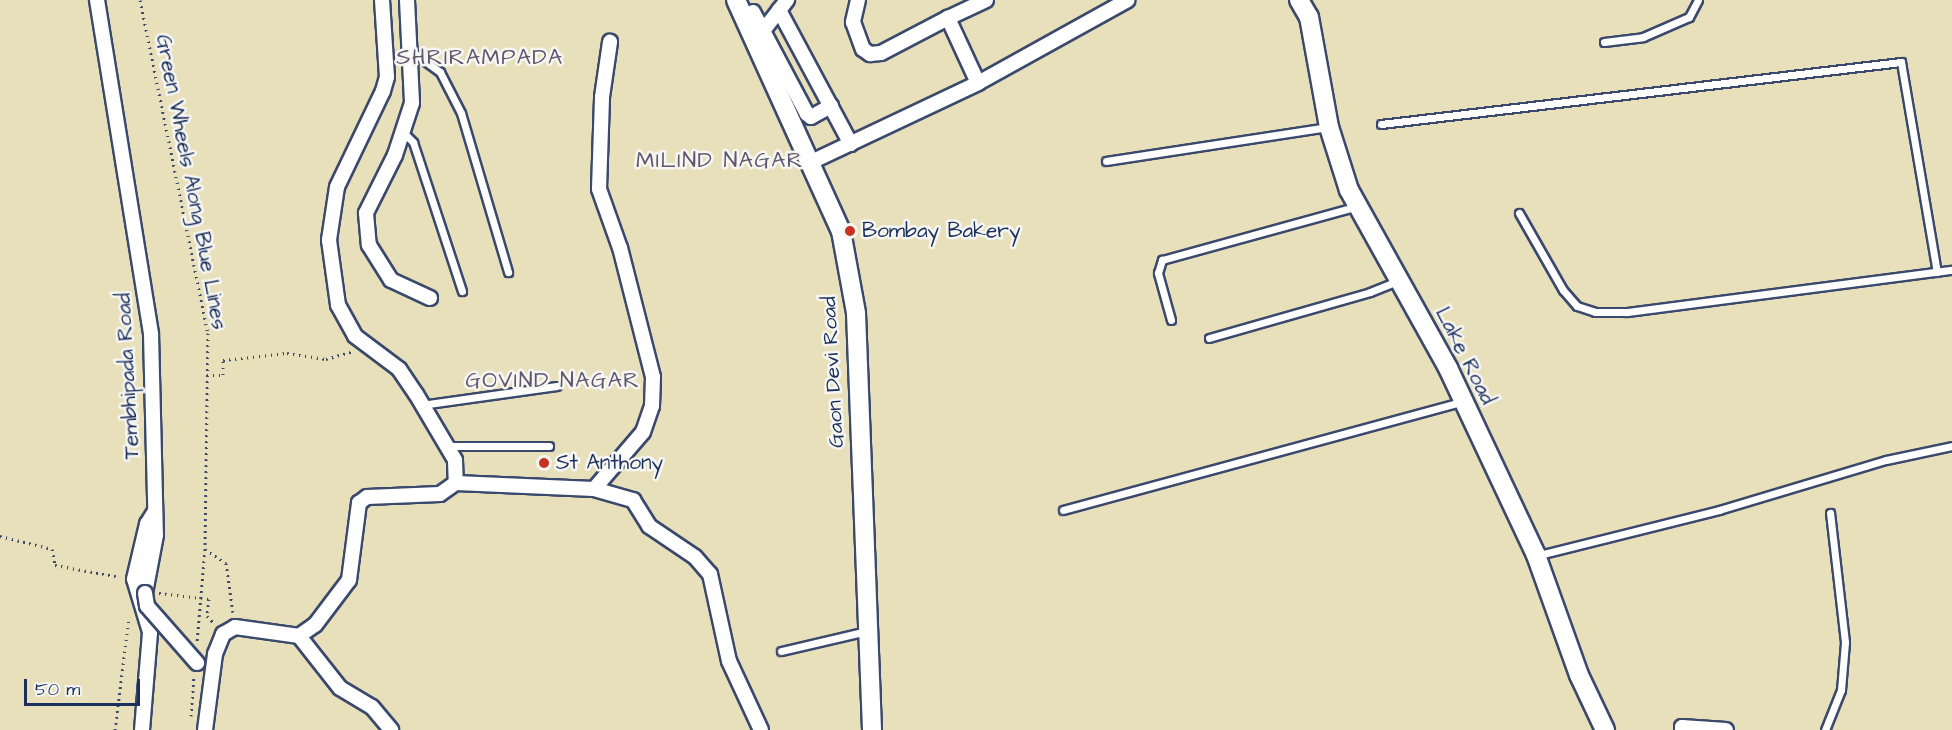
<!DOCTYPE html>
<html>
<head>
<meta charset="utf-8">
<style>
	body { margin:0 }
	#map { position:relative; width:1952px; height:730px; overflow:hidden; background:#e8dfbb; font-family:"Architects Daughter",sans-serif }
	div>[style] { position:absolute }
	.path>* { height:3px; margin-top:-1.5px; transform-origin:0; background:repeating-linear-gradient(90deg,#3a496c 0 1.5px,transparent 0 6px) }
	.roads { filter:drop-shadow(2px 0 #3a496c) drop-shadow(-2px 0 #3a496c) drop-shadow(0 2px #3a496c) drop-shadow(0 -2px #3a496c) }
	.service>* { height:7px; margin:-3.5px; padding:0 3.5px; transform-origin:3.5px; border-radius:3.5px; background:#fff }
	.minor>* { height:14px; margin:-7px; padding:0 7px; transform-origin:7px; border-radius:7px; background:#fff }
	.tertiary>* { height:18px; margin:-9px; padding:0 9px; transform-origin:9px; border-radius:9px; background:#fff }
	.path-bridge>* { height:3px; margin-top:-1.5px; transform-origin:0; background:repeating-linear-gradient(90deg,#3a496c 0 1.5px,transparent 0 6px) }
	.bridges { filter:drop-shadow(2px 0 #3a496c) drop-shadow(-2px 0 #3a496c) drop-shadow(0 2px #3a496c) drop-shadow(0 -2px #3a496c) }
	.minor-bridge>* { height:14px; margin:-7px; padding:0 7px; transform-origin:7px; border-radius:7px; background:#fff }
	.dots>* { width:16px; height:16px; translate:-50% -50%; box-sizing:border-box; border:3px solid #f6f6f2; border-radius:50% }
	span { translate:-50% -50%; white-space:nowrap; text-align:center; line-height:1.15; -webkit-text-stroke:5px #f6f6f2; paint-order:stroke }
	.street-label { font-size:21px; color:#1b2f5e }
	.poi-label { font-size:21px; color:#1b2f5e }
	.left { translate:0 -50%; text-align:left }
	.neighbourhood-label { font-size:22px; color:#60576f; letter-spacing:1.5px }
	.scale { position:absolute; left:24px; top:679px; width:116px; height:27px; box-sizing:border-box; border:3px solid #1b2f5e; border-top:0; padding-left:8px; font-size:18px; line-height:21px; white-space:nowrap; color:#1b2f5e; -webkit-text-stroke:4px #f6f6f2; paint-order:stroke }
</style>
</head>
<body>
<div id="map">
	<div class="path">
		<div style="left:140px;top:0;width:340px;rotate:78.5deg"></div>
		<div style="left:208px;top:333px;width:216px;rotate:90.8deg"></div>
		<div style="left:205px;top:549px;width:93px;rotate:94.9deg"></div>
		<div style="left:207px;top:375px;width:16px"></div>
		<div style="left:223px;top:375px;width:15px;rotate:-90deg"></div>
		<div style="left:223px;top:360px;width:64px;rotate:-6.2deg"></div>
		<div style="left:287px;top:353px;width:39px;rotate:9deg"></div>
		<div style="left:326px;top:359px;width:29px;rotate:-16deg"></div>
		<div style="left:0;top:536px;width:54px;rotate:14deg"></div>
		<div style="left:52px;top:549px;width:16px;rotate:79deg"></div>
		<div style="left:55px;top:565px;width:66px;rotate:10.5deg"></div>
		<div style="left:205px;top:549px;width:25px;rotate:34deg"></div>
		<div style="left:226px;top:563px;width:50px;rotate:82deg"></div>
		<div style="left:209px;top:599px;width:17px;rotate:97deg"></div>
		<div style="left:207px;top:616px;width:10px;rotate:45deg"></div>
		<div style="left:191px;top:716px;width:41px;rotate:-85.8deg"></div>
		<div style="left:115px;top:730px;width:114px;rotate:-82.9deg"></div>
	</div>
	<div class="roads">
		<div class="service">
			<div style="left:1604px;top:42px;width:39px;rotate:-7deg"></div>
			<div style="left:1643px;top:37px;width:50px;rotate:-23.5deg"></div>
			<div style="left:1689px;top:17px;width:19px;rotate:-62deg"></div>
			<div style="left:411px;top:51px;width:36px;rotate:36deg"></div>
			<div style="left:440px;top:72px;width:46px;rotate:62.9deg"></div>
			<div style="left:461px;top:113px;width:166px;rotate:73.5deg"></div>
			<div style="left:1381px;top:124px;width:524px;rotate:-6.8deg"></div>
			<div style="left:1901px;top:62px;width:213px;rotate:80.3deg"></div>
			<div style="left:404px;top:133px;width:13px;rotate:45deg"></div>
			<div style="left:413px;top:142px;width:157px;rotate:71.8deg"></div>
			<div style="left:1106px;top:161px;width:226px;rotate:-8.7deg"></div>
			<div style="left:1519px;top:213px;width:89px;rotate:60.3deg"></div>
			<div style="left:1563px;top:290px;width:21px;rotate:49deg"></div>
			<div style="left:1577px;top:306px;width:19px;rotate:18deg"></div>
			<div style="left:1595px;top:312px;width:32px"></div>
			<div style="left:1627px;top:312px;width:328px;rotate:-7.4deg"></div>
			<div style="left:1171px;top:320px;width:49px;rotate:-105.5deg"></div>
			<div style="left:1158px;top:273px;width:14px;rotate:-73deg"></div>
			<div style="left:1162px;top:260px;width:200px;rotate:-15.4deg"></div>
			<div style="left:1209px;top:338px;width:167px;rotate:-15.9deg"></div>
			<div style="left:1370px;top:292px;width:31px;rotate:-22deg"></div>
			<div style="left:421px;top:405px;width:137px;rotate:-8deg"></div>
			<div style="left:447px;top:446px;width:102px"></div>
			<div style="left:1063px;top:510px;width:412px;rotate:-15.2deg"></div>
			<div style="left:1539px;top:555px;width:186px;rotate:-14deg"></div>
			<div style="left:1719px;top:510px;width:174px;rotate:-16.7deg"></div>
			<div style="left:1886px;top:460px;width:67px;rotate:-12deg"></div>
			<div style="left:781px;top:651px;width:88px;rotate:-13.1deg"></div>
			<div style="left:1825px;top:730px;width:43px;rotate:-68.2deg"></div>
			<div style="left:1841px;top:690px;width:48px;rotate:-85.2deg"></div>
			<div style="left:1845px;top:642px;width:130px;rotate:-96.6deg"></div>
		</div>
		<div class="minor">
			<div style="left:97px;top:0;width:338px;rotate:80.8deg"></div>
			<div style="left:151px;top:334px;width:201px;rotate:88.6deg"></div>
			<div style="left:156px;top:535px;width:59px;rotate:100.7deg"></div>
			<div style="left:382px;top:0;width:77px;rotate:86.3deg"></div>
			<div style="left:387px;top:77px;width:15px;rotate:106deg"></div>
			<div style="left:383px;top:91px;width:106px;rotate:115.6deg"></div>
			<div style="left:337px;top:187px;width:54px;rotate:98.6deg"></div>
			<div style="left:329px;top:240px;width:66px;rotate:82.1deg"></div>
			<div style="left:338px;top:305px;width:35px;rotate:61deg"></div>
			<div style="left:355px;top:336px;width:55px;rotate:36.9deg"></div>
			<div style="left:399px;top:369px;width:30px;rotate:56deg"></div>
			<div style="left:416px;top:394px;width:77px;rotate:59.4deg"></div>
			<div style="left:455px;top:460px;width:23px;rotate:88deg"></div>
			<div style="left:407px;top:0;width:103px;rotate:87.2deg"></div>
			<div style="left:412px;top:103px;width:55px;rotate:108.1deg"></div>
			<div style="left:395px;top:155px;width:65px;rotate:116.6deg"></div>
			<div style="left:366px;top:213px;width:32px;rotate:85deg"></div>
			<div style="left:369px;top:245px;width:41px;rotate:57.8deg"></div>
			<div style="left:391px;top:280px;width:43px;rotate:24.8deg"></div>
			<div style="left:858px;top:0;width:23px;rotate:103deg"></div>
			<div style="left:853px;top:22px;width:29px;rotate:70deg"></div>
			<div style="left:863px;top:49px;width:9px;rotate:36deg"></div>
			<div style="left:870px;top:54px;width:11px;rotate:-5deg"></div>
			<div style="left:881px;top:53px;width:76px;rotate:-27.6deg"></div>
			<div style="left:779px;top:10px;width:152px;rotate:61.8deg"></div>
			<div style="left:753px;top:12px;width:115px;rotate:62.1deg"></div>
			<div style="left:807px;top:114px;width:5px;rotate:37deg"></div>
			<div style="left:811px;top:117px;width:23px;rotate:-29deg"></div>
			<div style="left:759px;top:36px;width:46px;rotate:-52.1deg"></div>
			<div style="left:978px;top:83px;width:72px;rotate:-114.8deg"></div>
			<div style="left:948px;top:18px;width:42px;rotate:-25.3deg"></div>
			<div style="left:809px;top:163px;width:187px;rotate:-25.3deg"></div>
			<div style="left:978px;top:83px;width:171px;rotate:-29deg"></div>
			<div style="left:456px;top:483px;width:138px;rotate:2.5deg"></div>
			<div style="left:594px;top:489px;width:75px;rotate:-49.3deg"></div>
			<div style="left:643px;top:432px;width:28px;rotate:-71deg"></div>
			<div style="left:652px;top:406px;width:29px;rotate:-88deg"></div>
			<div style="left:653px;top:377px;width:133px;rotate:-104.3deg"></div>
			<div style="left:620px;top:248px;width:63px;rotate:-109.6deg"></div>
			<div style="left:599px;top:189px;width:92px;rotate:-88.1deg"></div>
			<div style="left:602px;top:97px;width:56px;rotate:-81.7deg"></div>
			<div style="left:594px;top:489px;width:41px;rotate:15.8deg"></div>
			<div style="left:633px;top:500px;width:31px;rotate:58deg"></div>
			<div style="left:649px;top:526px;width:55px;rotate:34deg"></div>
			<div style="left:695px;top:557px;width:23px;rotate:49deg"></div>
			<div style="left:710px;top:574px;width:89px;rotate:77.7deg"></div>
			<div style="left:729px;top:661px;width:76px;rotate:65.1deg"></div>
			<div style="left:299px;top:636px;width:19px;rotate:-35deg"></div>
			<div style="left:315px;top:625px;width:56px;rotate:-52.9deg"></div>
			<div style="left:349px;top:580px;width:78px;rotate:-82.6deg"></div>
			<div style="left:359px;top:503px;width:10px;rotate:-37deg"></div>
			<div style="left:367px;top:497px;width:73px;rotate:-2.4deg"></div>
			<div style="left:440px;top:494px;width:19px;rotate:-35deg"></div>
			<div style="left:142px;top:730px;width:98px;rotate:-85.3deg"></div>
			<div style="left:150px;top:632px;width:55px;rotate:-106.8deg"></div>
			<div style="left:134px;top:579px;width:57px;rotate:-76.7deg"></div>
			<div style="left:147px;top:524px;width:15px;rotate:-58deg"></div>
			<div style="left:205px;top:730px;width:77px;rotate:-82.5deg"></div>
			<div style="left:215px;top:654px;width:22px;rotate:-68deg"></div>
			<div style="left:223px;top:634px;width:14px;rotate:-30deg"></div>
			<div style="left:235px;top:627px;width:65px;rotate:8deg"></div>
			<div style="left:299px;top:636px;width:66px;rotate:51.7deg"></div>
			<div style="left:340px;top:688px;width:37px;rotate:31deg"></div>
			<div style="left:372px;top:707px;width:30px;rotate:50deg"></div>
			<div style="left:1682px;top:730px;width:3px;rotate:-90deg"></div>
			<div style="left:1682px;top:727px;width:44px;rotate:3.9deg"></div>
		</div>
		<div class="tertiary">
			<div style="left:736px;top:0;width:254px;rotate:65.6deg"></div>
			<div style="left:841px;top:231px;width:83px;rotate:79.6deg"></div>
			<div style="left:856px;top:313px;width:417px;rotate:87.8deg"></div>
			<div style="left:1299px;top:0;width:20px;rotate:60deg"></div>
			<div style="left:1309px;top:17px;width:112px;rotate:79.7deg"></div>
			<div style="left:1329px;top:127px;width:66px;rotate:72.4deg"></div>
			<div style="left:1349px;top:190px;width:204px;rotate:60.9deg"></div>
			<div style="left:1448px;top:368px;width:207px;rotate:64.8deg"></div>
			<div style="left:1536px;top:555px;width:127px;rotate:70.3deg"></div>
			<div style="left:1579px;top:675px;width:61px;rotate:64.7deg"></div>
		</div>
	</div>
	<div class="path-bridge">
		<div style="left:159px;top:593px;width:50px;rotate:6.8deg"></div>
	</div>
	<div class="bridges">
		<div class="minor-bridge">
			<div style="left:145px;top:593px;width:13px;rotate:81deg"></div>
			<div style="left:147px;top:606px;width:76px;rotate:48.7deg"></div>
		</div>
	</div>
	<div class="dots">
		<div style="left:850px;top:231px;background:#c8321e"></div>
		<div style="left:544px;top:463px;background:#c8321e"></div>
	</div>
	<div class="street-label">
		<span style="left:191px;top:182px;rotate:79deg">Green Wheels Along Blue Lines</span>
		<span style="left:1465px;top:356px;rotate:63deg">Lake Road</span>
		<span style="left:833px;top:372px;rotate:-93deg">Gaon Devi Road</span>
		<span style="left:128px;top:376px;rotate:-93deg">Tembhipada Road</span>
	</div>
	<div class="poi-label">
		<span class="left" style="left:862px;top:231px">Bombay Bakery</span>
		<span class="left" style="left:556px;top:463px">St Anthony</span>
	</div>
	<div class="neighbourhood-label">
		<span style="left:480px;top:58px">SHRIRAMPADA</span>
		<span style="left:720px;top:161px">MILIND NAGAR</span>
		<span style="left:553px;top:381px">GOVIND NAGAR</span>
	</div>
	<div class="scale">50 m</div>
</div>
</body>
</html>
